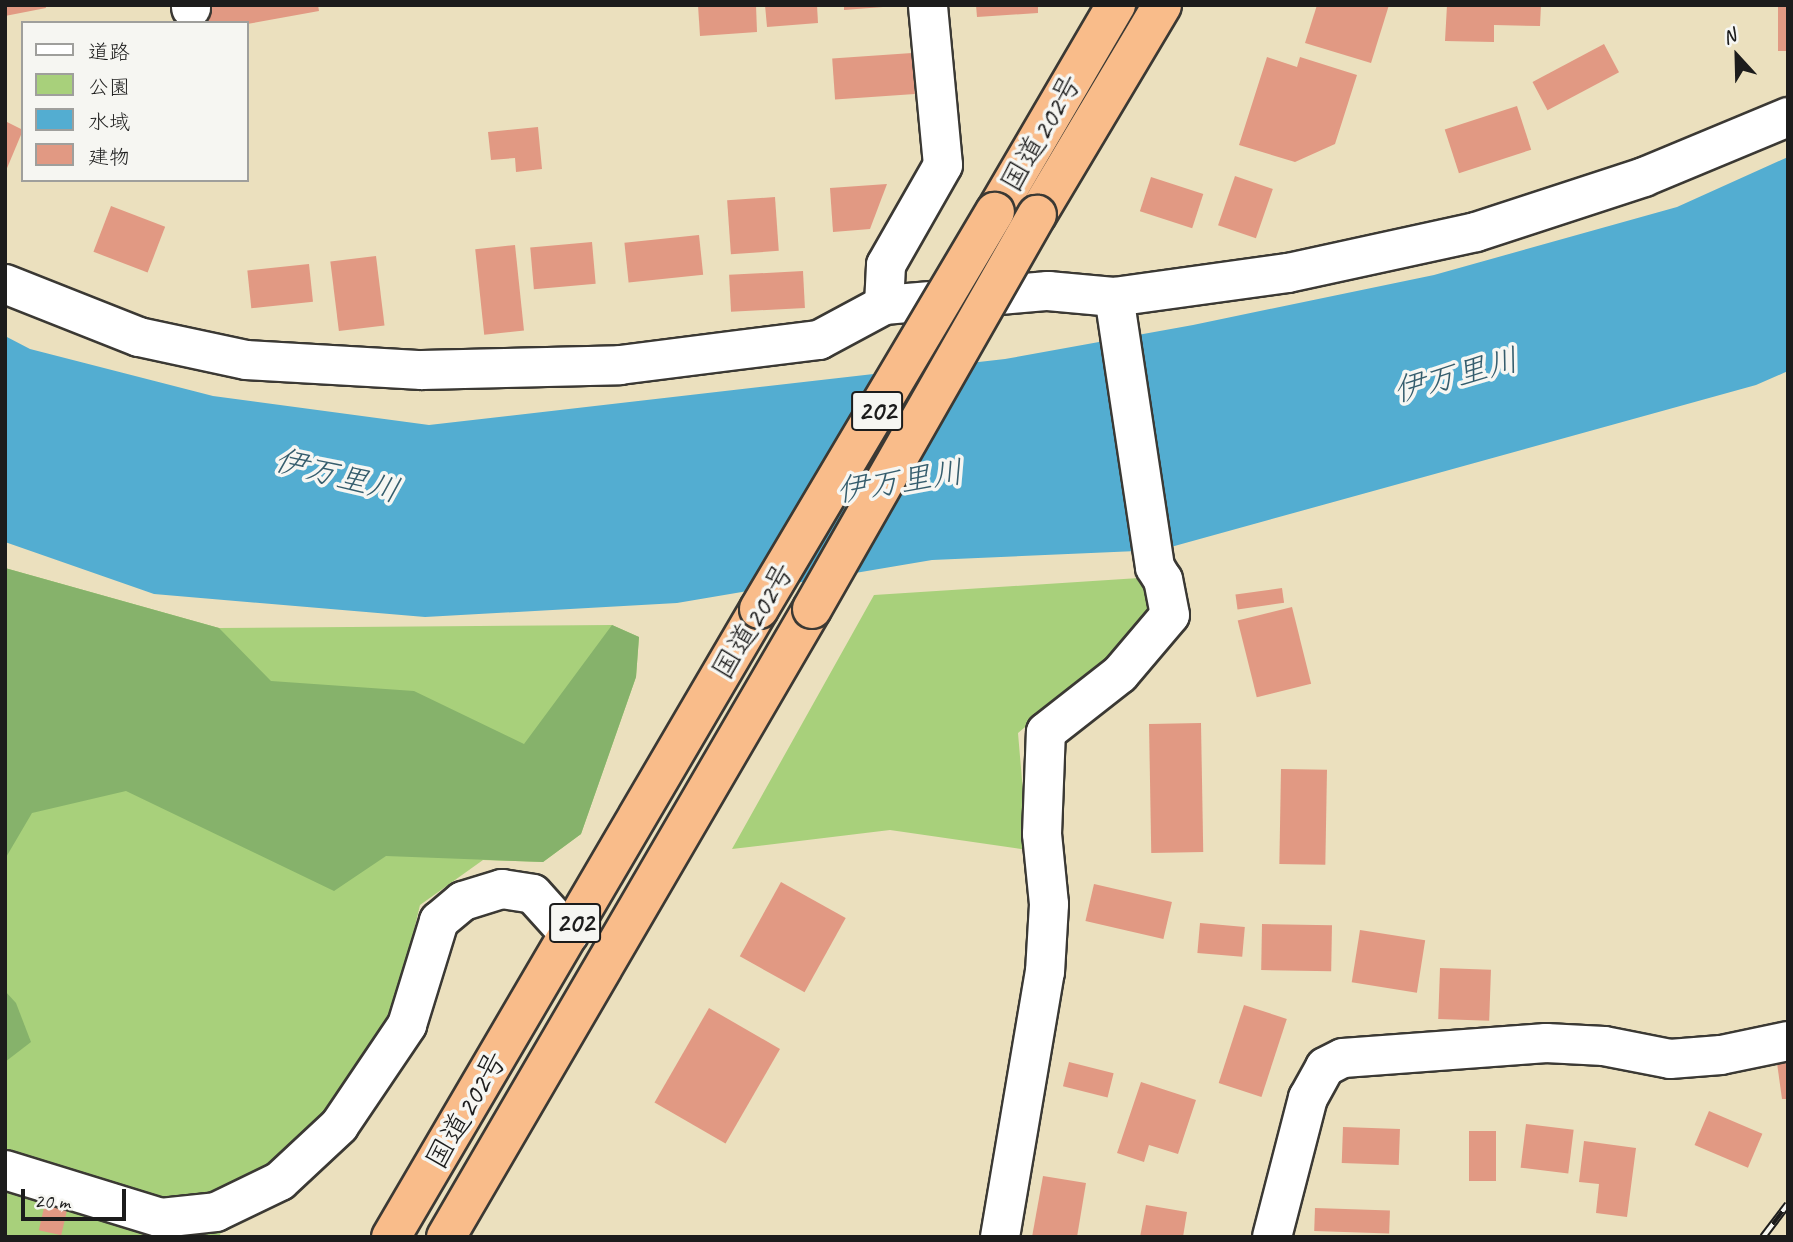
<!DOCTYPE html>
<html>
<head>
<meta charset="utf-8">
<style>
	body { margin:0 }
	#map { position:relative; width:1793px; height:1242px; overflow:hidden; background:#ebe0be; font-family:Caveat,"Klee One",sans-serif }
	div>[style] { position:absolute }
	.green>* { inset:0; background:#a8d07b }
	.forest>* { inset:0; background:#86b26b }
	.water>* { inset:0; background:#53add1 }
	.building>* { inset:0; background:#e19983; transform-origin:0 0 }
	.roads { filter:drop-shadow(2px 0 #3b3934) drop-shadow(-2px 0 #3b3934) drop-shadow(0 2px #3b3934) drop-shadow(0 -2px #3b3934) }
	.minor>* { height:38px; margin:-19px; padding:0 19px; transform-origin:19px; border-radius:19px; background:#fff }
	.highway>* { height:38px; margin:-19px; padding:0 19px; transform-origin:19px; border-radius:19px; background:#f9bc8a }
	.rail>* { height:8px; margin-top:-4px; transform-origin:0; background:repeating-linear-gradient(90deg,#f6f6f2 0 16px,#1c1c1c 0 32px); box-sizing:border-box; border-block:2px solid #1c1c1c }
	.bridges { filter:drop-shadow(2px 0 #3b3934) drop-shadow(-2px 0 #3b3934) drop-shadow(0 2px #3b3934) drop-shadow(0 -2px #3b3934) }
	.highway-bridge>* { height:38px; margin:-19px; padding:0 19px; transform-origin:19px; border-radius:19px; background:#f9bc8a }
	span { translate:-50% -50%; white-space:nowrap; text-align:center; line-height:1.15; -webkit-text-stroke:7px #f6f6f2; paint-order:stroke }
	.shield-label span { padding:2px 5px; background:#f6f6f2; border:2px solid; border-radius:5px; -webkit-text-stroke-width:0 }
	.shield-label { font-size:28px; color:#1c1c1c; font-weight:700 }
	.street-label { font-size:30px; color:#1c1c1c }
	.water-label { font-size:32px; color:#355d6d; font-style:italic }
	.frame { position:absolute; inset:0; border:7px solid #1c1c1c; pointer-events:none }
	.legend { position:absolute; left:21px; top:21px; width:228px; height:161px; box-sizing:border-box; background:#f6f6f2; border:2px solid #9f9f9c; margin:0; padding:9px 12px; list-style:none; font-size:21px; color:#1c1c1c }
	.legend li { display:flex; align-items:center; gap:14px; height:35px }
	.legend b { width:35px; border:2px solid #9f9f9c }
	.north { position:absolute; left:1702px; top:21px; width:70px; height:70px; -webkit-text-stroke:5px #f6f6f2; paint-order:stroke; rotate:338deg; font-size:19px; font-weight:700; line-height:28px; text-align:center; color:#1c1c1c }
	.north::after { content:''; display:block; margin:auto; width:24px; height:32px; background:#1c1c1c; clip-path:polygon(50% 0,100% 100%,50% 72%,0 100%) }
	.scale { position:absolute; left:21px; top:1189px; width:105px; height:32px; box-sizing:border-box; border:4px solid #1c1c1c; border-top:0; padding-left:9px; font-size:21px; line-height:24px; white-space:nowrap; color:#1c1c1c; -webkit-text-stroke:5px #f6f6f2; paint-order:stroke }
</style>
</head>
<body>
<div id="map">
	<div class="green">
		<div style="clip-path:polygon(5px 568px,219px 628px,612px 625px,639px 637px,636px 677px,581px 834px,543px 862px,483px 860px,420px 905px,390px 1032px,312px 1135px,244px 1181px,219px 1237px,5px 1237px)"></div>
		<div style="clip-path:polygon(1139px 578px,1154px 619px,1018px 733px,1028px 850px,890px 830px,732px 849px,874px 595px)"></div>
	</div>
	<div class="forest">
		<div style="clip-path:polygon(5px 568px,219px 628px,271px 681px,414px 691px,524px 744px,612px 625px,639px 637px,636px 677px,581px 834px,543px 862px,386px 856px,334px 891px,126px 791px,32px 813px,5px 859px)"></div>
		<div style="clip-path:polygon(5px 991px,16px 1003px,31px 1042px,5px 1062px)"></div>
	</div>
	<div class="water">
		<div style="clip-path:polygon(1788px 157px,1788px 371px,1756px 385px,1160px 550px,932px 560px,677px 603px,425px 617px,154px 594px,5px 542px,5px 336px,30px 349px,213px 396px,429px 425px,1005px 359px,1193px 325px,1434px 275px,1677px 207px)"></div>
	</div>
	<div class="building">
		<div style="clip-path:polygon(5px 5px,45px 5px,46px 8px,5px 16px)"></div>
		<div style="clip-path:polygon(206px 5px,318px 5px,319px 11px,247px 24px,209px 23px)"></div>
		<div style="clip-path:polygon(698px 5px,756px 5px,757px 32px,700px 36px)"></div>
		<div style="clip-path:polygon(765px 5px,817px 5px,818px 23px,767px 27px)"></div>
		<div style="clip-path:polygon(844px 5px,883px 5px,883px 7px,844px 10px)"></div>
		<div style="clip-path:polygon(976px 5px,1038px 5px,1038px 13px,977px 17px)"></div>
		<div style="clip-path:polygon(1317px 5px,1389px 5px,1371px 63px,1305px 43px)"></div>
		<div style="clip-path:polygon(1447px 5px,1541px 5px,1540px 26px,1494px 25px,1494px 42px,1445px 41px)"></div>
		<div style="left:1778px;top:5px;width:10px;height:46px"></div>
		<div style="left:1604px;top:44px;width:32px;height:81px;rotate:62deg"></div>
		<div style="left:912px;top:53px;width:41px;height:80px;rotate:86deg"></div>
		<div style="clip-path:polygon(1267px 57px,1297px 67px,1300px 57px,1357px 75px,1335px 144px,1295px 162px,1239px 145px)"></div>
		<div style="left:1517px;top:106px;width:46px;height:76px;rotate:72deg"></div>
		<div style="clip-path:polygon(5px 121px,23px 130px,5px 173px)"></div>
		<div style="clip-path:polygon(538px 127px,542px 169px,516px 172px,515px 158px,491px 160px,488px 132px)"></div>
		<div style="left:1235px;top:176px;width:40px;height:52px;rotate:19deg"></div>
		<div style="left:1151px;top:177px;width:55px;height:36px;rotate:18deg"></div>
		<div style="clip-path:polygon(887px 184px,870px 229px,833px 232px,830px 188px)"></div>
		<div style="left:775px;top:197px;width:54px;height:48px;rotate:86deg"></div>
		<div style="left:111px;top:206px;width:58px;height:49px;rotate:21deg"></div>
		<div style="left:699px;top:235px;width:40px;height:75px;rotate:84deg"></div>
		<div style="left:592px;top:242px;width:42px;height:62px;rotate:85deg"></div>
		<div style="left:515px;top:245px;width:86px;height:40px;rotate:84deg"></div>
		<div style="left:376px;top:256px;width:70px;height:46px;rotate:83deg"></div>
		<div style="left:309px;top:264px;width:38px;height:62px;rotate:84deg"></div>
		<div style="left:803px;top:271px;width:37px;height:74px;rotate:87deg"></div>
		<div style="left:1282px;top:588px;width:15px;height:47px;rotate:82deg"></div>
		<div style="left:1292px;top:607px;width:79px;height:56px;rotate:76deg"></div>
		<div style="left:1201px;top:723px;width:129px;height:52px;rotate:89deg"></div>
		<div style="left:1281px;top:769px;width:46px;height:95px;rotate:1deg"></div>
		<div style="left:781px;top:882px;width:74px;height:85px;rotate:29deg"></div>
		<div style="left:1094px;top:884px;width:80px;height:38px;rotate:13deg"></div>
		<div style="left:1200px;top:923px;width:45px;height:30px;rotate:5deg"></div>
		<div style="left:1262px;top:924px;width:70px;height:46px;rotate:1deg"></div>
		<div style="left:1360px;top:930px;width:66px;height:53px;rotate:9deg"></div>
		<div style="left:1440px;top:968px;width:51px;height:51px;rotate:2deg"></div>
		<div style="left:1244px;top:1005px;width:45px;height:82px;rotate:18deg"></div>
		<div style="left:709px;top:1008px;width:82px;height:109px;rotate:30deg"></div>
		<div style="left:1069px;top:1062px;width:46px;height:25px;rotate:14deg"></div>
		<div style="clip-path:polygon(1788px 1062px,1788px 1099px,1782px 1099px,1777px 1063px)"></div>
		<div style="clip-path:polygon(1141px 1082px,1196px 1100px,1178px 1154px,1149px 1145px,1144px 1162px,1117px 1153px)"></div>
		<div style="left:1709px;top:1111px;width:58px;height:37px;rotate:23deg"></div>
		<div style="left:1526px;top:1124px;width:48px;height:44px;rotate:7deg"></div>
		<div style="left:1343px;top:1127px;width:57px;height:36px;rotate:2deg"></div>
		<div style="left:1469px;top:1131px;width:27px;height:50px"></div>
		<div style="clip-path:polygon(1584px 1141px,1636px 1148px,1627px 1217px,1596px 1213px,1599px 1184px,1579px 1182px)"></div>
		<div style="clip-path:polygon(1043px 1176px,1086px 1183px,1077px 1237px,1032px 1237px)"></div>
		<div style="left:46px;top:1199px;width:23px;height:32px;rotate:13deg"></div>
		<div style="clip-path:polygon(1146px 1205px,1187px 1212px,1183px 1237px,1140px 1237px)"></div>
		<div style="left:1315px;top:1208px;width:75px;height:23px;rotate:2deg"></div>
	</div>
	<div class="roads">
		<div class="minor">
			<div style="left:191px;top:5px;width:3px;rotate:90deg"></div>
			<div style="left:5px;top:284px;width:144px;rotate:21.6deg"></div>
			<div style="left:139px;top:337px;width:109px;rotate:12.1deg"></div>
			<div style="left:246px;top:360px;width:176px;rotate:3.3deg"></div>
			<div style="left:422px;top:370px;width:198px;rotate:-1.4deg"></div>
			<div style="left:620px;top:365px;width:201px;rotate:-7.2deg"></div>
			<div style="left:819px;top:340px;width:74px;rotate:-28.3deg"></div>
			<div style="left:884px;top:305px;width:165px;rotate:-4.9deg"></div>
			<div style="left:1048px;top:291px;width:66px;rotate:5.2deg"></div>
			<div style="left:1114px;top:297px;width:176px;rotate:-7.9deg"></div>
			<div style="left:1288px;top:273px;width:192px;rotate:-12.3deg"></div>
			<div style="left:1476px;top:232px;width:177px;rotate:-18.1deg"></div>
			<div style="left:1644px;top:177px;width:156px;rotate:-22.6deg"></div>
			<div style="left:884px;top:305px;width:40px;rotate:-87.1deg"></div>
			<div style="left:886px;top:265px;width:115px;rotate:-60.3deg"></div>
			<div style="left:943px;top:165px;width:161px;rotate:-95.4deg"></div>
			<div style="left:5px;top:1170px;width:163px;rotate:17.1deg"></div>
			<div style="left:161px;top:1218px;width:55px;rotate:-6.2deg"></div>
			<div style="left:216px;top:1212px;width:71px;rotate:-25.8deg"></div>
			<div style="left:280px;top:1181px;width:81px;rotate:-43deg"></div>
			<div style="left:339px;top:1126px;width:122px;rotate:-56deg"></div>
			<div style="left:407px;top:1025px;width:109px;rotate:-72.9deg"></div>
			<div style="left:439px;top:921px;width:31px;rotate:-40deg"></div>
			<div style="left:463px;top:901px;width:41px;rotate:-17.1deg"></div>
			<div style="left:502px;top:889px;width:31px;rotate:9deg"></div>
			<div style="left:533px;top:894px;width:54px;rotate:48deg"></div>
			<div style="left:1000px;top:1237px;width:269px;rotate:-80.4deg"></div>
			<div style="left:1045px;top:972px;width:68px;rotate:-86.6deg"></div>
			<div style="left:1049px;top:904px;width:70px;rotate:-95.7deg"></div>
			<div style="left:1042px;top:834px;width:102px;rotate:-87.8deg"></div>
			<div style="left:1046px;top:732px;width:94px;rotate:-38.1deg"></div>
			<div style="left:1120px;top:674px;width:77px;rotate:-49.7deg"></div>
			<div style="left:1170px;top:615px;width:36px;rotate:-101deg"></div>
			<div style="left:1163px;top:580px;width:15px;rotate:-122deg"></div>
			<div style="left:1155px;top:567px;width:273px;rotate:-98.6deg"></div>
			<div style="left:1272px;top:1237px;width:144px;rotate:-75.5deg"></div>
			<div style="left:1308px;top:1098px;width:35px;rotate:-61deg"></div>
			<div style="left:1325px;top:1067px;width:20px;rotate:-27deg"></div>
			<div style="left:1343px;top:1058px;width:204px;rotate:-4.2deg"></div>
			<div style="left:1546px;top:1043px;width:58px;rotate:3deg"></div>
			<div style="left:1604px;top:1046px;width:67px;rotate:11.1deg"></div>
			<div style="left:1670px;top:1059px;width:51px;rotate:-4.5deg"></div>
			<div style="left:1721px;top:1055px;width:68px;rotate:-11.8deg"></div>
		</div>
		<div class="highway">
			<div style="left:995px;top:212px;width:240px;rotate:-59.7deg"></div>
			<div style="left:1037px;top:215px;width:244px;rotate:-59.2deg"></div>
			<div style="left:391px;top:1237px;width:728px;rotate:-59.63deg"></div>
			<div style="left:446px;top:1237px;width:727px;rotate:-59.77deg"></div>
		</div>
	</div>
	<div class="rail">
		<div style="left:1763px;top:1237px;width:41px;rotate:-52.9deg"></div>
	</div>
	<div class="bridges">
		<div class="highway-bridge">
			<div style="left:759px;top:609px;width:462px;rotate:-59.3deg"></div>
			<div style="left:812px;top:609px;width:454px;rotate:-60.3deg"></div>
		</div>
	</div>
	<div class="shield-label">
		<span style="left:877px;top:411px">202</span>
		<span style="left:575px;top:923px">202</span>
	</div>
	<div class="street-label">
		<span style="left:1041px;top:133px;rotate:-60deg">国道202号</span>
		<span style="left:753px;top:621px;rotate:-59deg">国道202号</span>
		<span style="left:466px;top:1110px;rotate:-60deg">国道202号</span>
	</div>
	<div class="water-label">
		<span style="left:1456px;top:376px;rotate:-15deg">伊万里川</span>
		<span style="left:337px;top:476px;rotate:15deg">伊万里川</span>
		<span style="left:900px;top:482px;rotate:-9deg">伊万里川</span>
	</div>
	<div class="frame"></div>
	<ul class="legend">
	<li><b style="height:9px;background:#fff"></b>道路</li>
	<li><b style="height:19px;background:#a8d07b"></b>公園</li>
	<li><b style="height:19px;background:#53add1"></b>水域</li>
	<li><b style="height:19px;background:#e19983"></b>建物</li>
	</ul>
	<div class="north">N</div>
	<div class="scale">20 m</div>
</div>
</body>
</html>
